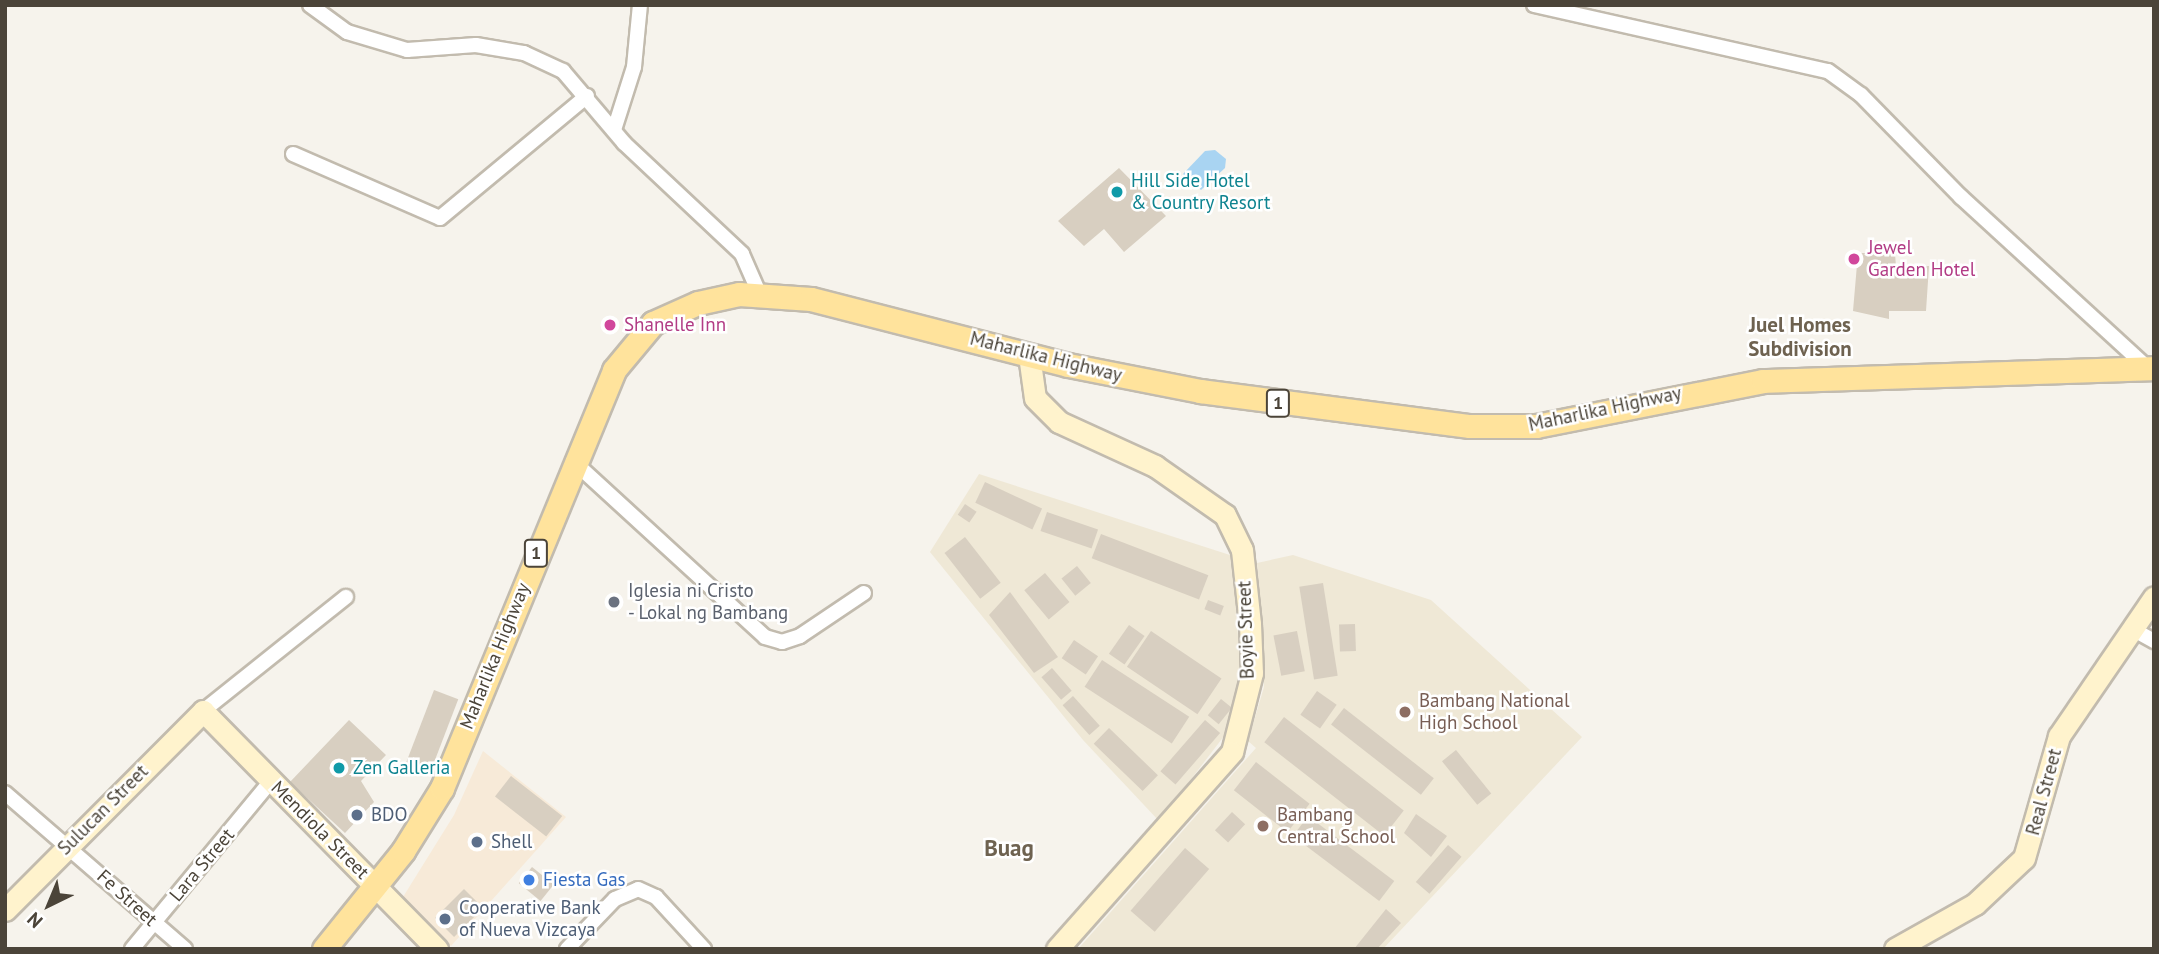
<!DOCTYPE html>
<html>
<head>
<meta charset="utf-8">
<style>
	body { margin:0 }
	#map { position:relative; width:2159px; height:954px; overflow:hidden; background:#f6f3ec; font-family:"PT Sans",sans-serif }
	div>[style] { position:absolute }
	.commercial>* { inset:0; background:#f7ead8 }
	.education>* { inset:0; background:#efe8d6 }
	.water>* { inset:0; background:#a9d4f2 }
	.building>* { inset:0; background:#d8cfc1; transform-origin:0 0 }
	.roads { filter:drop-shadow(2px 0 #c2bbae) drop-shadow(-2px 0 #c2bbae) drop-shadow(0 2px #c2bbae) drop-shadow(0 -2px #c2bbae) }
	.street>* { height:14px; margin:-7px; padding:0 7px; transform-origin:7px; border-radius:7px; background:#fff }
	.secondary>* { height:21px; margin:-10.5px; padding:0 10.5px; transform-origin:10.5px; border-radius:10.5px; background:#fff3cd }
	.primary>* { height:23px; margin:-11.5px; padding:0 11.5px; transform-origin:11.5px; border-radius:11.5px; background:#ffe39c }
	.dots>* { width:19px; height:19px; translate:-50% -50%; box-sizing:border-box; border:4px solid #fff; border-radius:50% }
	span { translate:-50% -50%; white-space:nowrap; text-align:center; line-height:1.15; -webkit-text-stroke:5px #fff; paint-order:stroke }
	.shield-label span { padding:2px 5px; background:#fff; border:2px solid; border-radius:5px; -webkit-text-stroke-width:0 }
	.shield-label { font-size:18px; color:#4b4439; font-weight:700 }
	.culture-label { font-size:19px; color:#0d838f }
	.left { translate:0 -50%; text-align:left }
	.hotel-label { font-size:19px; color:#b23c85 }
	.street-label { font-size:19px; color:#4b4439 }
	.worship-label { font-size:19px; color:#5b616d }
	.education-label { font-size:19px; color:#785e54 }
	.service-label { font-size:19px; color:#4e5e75 }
	.shop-label { font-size:19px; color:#366cbe }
	.neighbourhood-label { font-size:21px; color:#6e6250; font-weight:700 }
	.quarter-label { font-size:23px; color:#6e6250; font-weight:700 }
	.frame { position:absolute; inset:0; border:7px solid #4b4439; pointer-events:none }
	.north { position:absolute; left:14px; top:870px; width:70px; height:70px; -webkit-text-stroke:5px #fff; paint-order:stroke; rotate:223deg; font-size:19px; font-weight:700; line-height:28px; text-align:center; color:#4b4439 }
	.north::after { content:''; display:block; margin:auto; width:24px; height:32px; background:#4b4439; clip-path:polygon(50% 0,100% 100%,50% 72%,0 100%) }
</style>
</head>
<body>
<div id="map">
	<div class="commercial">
		<div style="clip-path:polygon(483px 751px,566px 817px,451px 946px,403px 897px,454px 815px)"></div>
	</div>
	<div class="education">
		<div style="clip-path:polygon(979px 474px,1233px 556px,1240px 669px,1231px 727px,1159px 821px,1083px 740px,930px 552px)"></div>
		<div style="clip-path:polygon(1293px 555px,1431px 600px,1582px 737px,1383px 949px,1078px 949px,1256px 748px,1248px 741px,1264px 687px,1257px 563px)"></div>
	</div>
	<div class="water">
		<div style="clip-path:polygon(1215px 150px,1226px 159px,1225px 168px,1201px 190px,1183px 174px,1205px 151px)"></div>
	</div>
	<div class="building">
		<div style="clip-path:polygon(1119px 168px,1166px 216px,1124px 252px,1104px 229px,1084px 246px,1058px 221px)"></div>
		<div style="clip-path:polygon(1858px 253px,1895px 253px,1896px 267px,1929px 266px,1926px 311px,1889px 311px,1889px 319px,1853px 311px)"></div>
		<div style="left:985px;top:482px;width:63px;height:23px;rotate:25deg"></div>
		<div style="left:965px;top:504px;width:14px;height:13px;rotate:34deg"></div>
		<div style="left:1047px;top:512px;width:54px;height:20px;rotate:19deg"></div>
		<div style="left:1101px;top:534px;width:115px;height:26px;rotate:21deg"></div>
		<div style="left:965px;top:537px;width:58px;height:26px;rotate:52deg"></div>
		<div style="left:1077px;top:566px;width:22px;height:20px;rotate:51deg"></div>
		<div style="left:1045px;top:573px;width:38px;height:27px;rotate:50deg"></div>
		<div style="left:1323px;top:583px;width:94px;height:24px;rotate:81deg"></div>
		<div style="clip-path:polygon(1010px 592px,1058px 657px,1034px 673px,989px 615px)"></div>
		<div style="left:1208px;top:600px;width:17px;height:10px;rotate:21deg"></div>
		<div style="left:1355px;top:624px;width:27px;height:16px;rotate:88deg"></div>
		<div style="left:1129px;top:625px;width:19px;height:35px;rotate:35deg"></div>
		<div style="left:1151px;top:631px;width:85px;height:43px;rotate:34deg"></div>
		<div style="left:1297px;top:631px;width:41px;height:24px;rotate:79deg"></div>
		<div style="left:1074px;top:640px;width:29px;height:22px;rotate:34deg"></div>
		<div style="left:1102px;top:660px;width:104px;height:32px;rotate:33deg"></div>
		<div style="left:1052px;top:668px;width:30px;height:14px;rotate:49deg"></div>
		<div style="left:434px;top:690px;width:26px;height:80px;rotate:21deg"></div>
		<div style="left:1317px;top:691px;width:24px;height:29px;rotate:35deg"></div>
		<div style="left:1073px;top:696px;width:40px;height:14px;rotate:48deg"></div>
		<div style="left:1221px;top:699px;width:14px;height:21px;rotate:39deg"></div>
		<div style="left:1344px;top:708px;width:114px;height:21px;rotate:38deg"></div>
		<div style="left:1284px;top:717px;width:152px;height:32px;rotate:38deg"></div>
		<div style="clip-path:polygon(349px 720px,386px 755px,361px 781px,374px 802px,345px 833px,290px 782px)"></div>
		<div style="left:1205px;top:720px;width:20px;height:68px;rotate:41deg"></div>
		<div style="left:1109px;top:728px;width:68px;height:22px;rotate:44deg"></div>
		<div style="left:1456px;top:750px;width:56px;height:18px;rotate:51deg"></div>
		<div style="left:1256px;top:762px;width:68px;height:36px;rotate:38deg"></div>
		<div style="left:511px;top:776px;width:65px;height:26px;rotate:38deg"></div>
		<div style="left:1232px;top:812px;width:18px;height:25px;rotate:43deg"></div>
		<div style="clip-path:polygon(1416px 814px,1447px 836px,1431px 857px,1404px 833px)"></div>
		<div style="left:1308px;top:816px;width:108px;height:25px;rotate:37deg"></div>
		<div style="left:1448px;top:845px;width:18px;height:49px;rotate:41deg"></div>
		<div style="left:1185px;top:848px;width:32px;height:83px;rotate:41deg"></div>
		<div style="left:532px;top:867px;width:28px;height:21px;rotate:39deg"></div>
		<div style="left:464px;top:889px;width:27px;height:41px;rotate:45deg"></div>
		<div style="clip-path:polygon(1386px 909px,1401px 923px,1377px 949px,1354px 949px)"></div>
	</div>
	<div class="roads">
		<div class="street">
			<div style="left:310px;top:5px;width:46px;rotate:36.1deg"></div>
			<div style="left:347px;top:32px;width:63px;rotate:16.7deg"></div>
			<div style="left:407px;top:50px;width:69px;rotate:-4.1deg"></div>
			<div style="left:476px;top:45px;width:49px;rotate:9.5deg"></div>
			<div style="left:524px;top:53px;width:43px;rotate:24.8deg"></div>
			<div style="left:563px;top:71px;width:94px;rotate:49.7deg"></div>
			<div style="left:624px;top:143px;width:162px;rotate:43.2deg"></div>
			<div style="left:742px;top:254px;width:45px;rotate:66.3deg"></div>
			<div style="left:1534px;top:5px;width:301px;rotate:12.7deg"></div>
			<div style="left:1828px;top:71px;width:41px;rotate:36deg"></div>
			<div style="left:1861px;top:95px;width:143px;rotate:45.6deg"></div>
			<div style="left:1961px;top:197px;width:255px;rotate:42.5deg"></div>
			<div style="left:614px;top:130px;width:66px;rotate:-72.4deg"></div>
			<div style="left:634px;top:67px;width:62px;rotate:-84.5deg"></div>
			<div style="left:293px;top:154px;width:160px;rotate:23.5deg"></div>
			<div style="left:440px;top:218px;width:191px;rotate:-39.7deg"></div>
			<div style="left:573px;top:461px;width:260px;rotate:42.5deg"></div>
			<div style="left:765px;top:637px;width:18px;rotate:16deg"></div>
			<div style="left:782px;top:642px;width:19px;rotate:-18deg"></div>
			<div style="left:800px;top:636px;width:77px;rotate:-33.9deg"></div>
			<div style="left:2136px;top:631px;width:21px;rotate:29deg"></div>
			<div style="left:203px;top:711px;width:183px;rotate:-38.6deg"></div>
			<div style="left:5px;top:793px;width:238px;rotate:40.9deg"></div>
			<div style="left:132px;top:949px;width:218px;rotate:-50.4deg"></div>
			<div style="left:567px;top:949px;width:69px;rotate:-46.2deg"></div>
			<div style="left:615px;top:899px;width:25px;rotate:-23deg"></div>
			<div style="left:638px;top:889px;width:20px;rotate:24deg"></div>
			<div style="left:656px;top:897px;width:71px;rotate:47.3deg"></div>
		</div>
		<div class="secondary">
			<div style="left:1029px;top:355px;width:43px;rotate:82.1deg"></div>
			<div style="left:1035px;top:398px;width:34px;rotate:45deg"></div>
			<div style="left:1059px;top:422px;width:106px;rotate:24.6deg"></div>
			<div style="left:1155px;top:466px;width:85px;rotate:35deg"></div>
			<div style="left:1225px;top:515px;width:39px;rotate:64deg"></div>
			<div style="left:1242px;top:550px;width:74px;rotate:83.8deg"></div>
			<div style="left:1250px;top:624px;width:49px;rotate:87.7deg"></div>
			<div style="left:1252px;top:673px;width:81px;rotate:104.2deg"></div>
			<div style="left:1232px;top:752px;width:264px;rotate:131.6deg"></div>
			<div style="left:5px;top:910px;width:281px;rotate:-45.1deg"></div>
			<div style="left:203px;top:711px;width:334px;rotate:45.5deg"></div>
			<div style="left:1895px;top:949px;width:92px;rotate:-29.4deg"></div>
			<div style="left:1975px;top:904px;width:67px;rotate:-43.2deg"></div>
			<div style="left:2024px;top:858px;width:127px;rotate:-74deg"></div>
			<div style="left:2059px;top:736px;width:168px;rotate:-55.6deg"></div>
		</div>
		<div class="primary">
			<div style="left:324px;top:949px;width:126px;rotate:-51.1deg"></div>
			<div style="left:403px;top:851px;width:74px;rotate:-58.2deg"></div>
			<div style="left:442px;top:788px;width:452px;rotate:-67.6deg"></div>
			<div style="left:614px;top:370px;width:61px;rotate:-50.3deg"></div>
			<div style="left:653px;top:323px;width:49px;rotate:-24deg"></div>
			<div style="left:698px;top:303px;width:42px;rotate:-12.4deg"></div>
			<div style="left:739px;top:294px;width:72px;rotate:4deg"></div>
			<div style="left:811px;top:299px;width:265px;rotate:14.4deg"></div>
			<div style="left:1068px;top:365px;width:135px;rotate:11.1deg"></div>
			<div style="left:1200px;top:391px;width:272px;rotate:7.4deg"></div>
			<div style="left:1470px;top:426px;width:66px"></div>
			<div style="left:1536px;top:426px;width:231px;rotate:-11.2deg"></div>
			<div style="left:1763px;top:381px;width:391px;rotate:-1.9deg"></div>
		</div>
	</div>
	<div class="dots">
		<div style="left:1117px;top:192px;background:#0f9aa8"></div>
		<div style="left:1854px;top:259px;background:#d1479c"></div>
		<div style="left:610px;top:325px;background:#d1479c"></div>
		<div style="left:614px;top:602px;background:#6b7280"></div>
		<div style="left:1405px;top:712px;background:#8d6e63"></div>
		<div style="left:339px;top:768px;background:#0f9aa8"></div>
		<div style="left:357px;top:815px;background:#5c6f8a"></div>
		<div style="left:1263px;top:826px;background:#8d6e63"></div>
		<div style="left:477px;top:842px;background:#5c6f8a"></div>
		<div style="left:529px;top:880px;background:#3f7fe0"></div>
		<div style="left:445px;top:919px;background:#5c6f8a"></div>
	</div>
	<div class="shield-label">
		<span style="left:1278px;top:403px">1</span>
		<span style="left:536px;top:553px">1</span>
	</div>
	<div class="culture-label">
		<span class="left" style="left:1131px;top:192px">Hill Side Hotel<br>&amp; Country Resort</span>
		<span class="left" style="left:353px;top:768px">Zen Galleria</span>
	</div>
	<div class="hotel-label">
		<span class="left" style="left:1868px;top:259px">Jewel<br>Garden Hotel</span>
		<span class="left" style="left:624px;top:325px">Shanelle Inn</span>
	</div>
	<div class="street-label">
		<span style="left:1046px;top:357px;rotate:14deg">Maharlika Highway</span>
		<span style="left:1605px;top:409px;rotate:-12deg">Maharlika Highway</span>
		<span style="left:1246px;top:630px;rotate:-92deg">Boyie Street</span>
		<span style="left:495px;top:656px;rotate:-68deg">Maharlika Highway</span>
		<span style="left:2044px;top:792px;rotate:-75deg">Real Street</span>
		<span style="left:103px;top:810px;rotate:-45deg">Sulucan Street</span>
		<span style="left:320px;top:830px;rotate:45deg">Mendiola Street</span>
		<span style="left:202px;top:865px;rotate:-50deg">Lara Street</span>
		<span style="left:127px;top:898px;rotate:42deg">Fe Street</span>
	</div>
	<div class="worship-label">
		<span class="left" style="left:628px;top:602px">Iglesia ni Cristo<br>- Lokal ng Bambang</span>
	</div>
	<div class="education-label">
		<span class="left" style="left:1419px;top:712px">Bambang National<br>High School</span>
		<span class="left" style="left:1277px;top:826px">Bambang<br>Central School</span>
	</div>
	<div class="service-label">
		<span class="left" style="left:371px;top:815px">BDO</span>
		<span class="left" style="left:491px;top:842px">Shell</span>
		<span class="left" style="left:459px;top:919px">Cooperative Bank<br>of Nueva Vizcaya</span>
	</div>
	<div class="shop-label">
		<span class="left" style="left:543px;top:880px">Fiesta Gas</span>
	</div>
	<div class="neighbourhood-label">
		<span style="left:1800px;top:337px">Juel Homes<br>Subdivision</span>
	</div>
	<div class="quarter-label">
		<span style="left:1009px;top:848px">Buag</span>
	</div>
	<div class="frame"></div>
	<div class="north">N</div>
</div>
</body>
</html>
